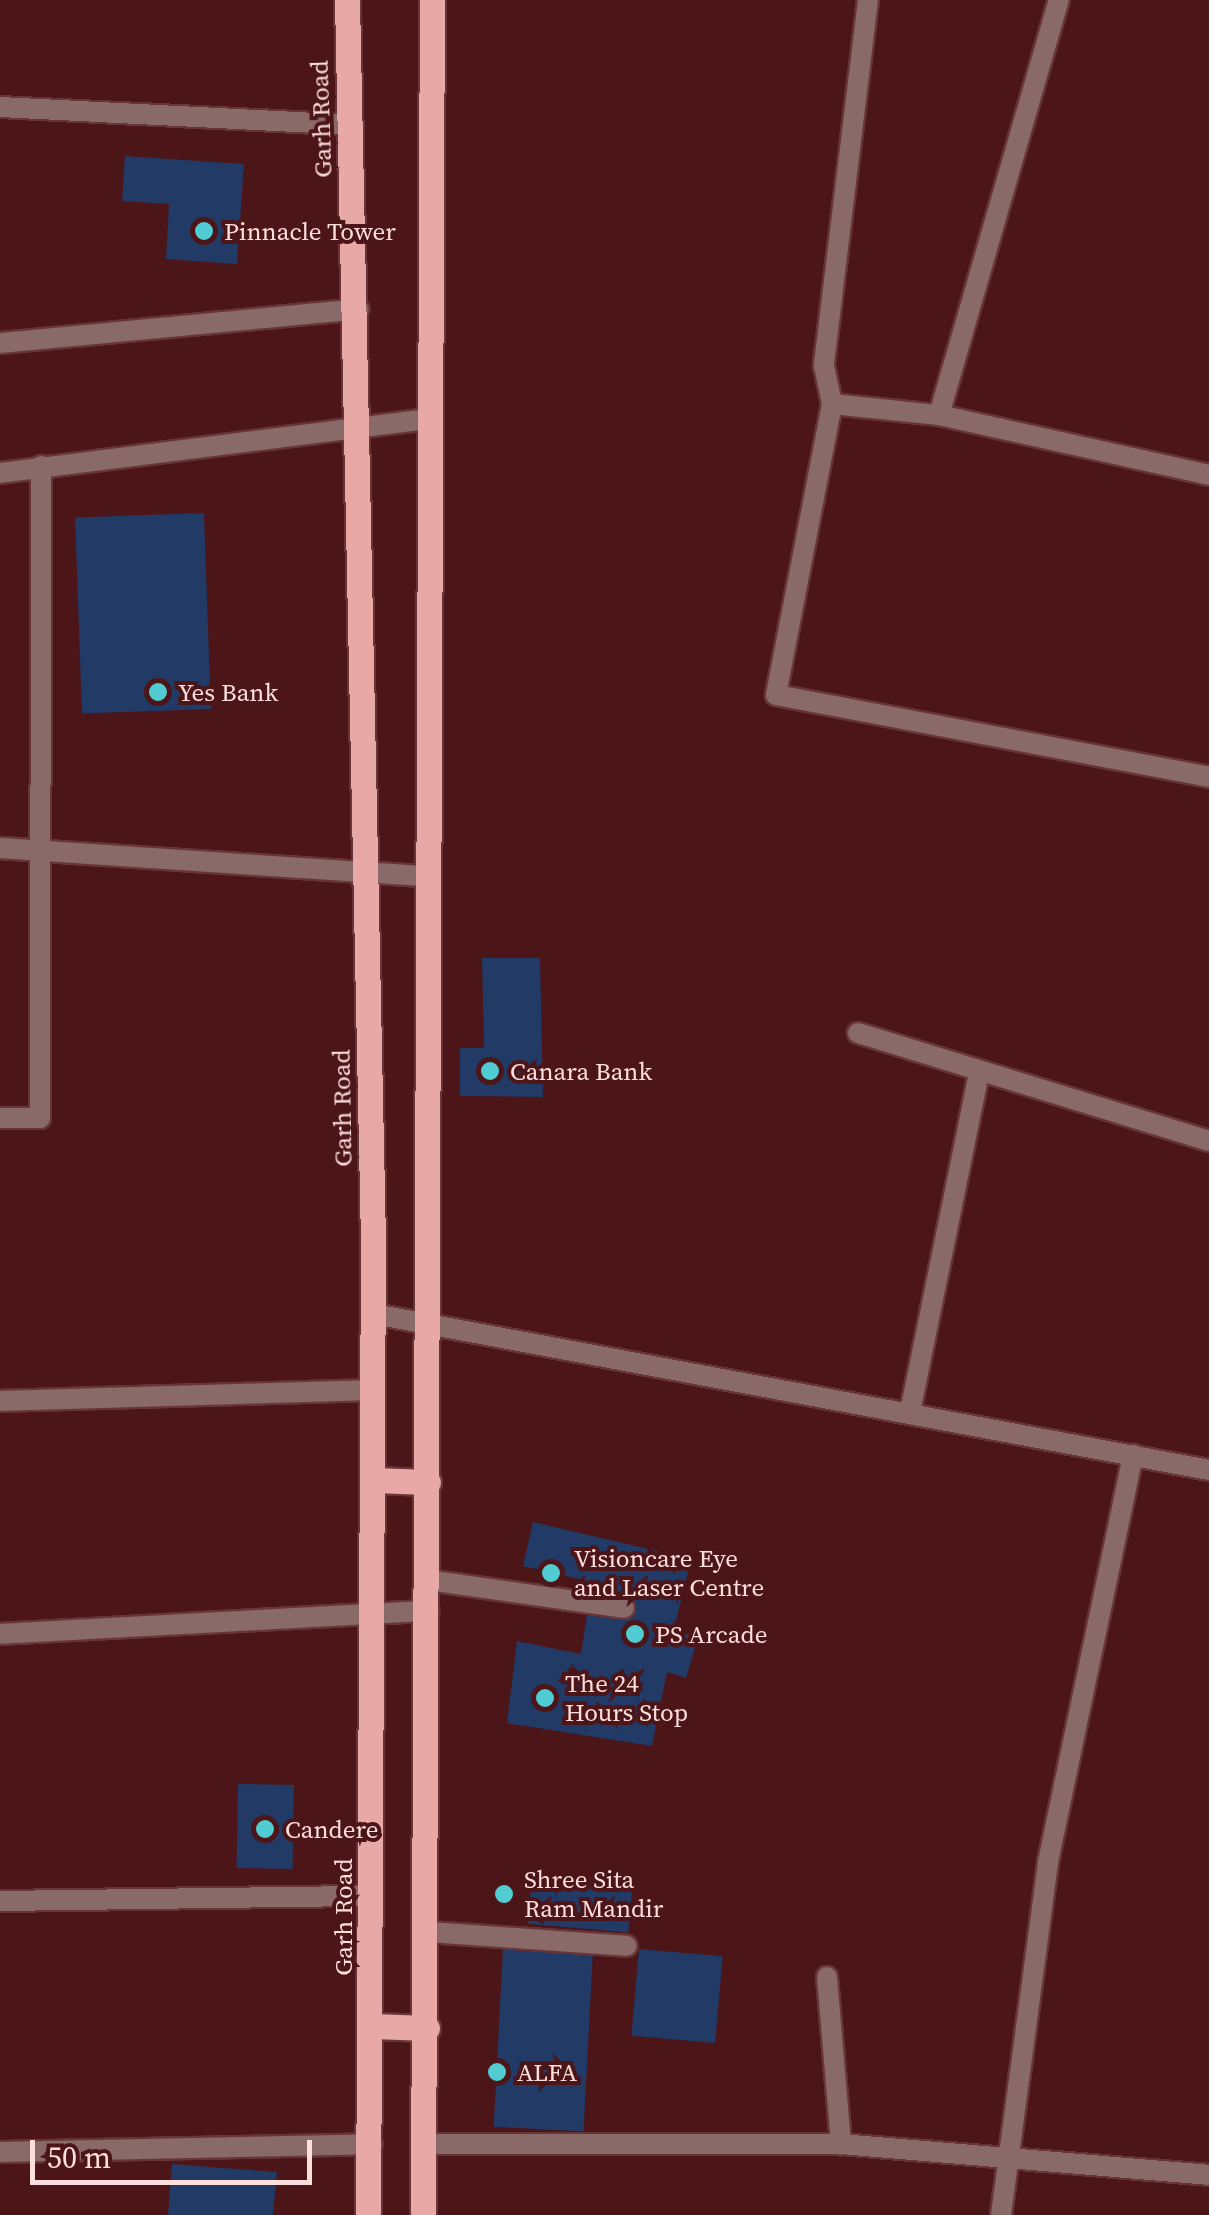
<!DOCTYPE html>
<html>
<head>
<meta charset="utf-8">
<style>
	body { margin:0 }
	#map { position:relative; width:1209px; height:2215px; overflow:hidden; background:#4c1518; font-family:"Source Serif 4",serif }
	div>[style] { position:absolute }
	.building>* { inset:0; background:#213a66; transform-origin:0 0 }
	.roads { filter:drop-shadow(2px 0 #683537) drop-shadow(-2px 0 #683537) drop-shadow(0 2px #683537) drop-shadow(0 -2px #683537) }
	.service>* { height:20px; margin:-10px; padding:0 10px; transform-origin:10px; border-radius:10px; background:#896a69 }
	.minor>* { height:20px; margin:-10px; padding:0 10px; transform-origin:10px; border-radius:10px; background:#896a69 }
	.primary>* { height:25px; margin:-12.5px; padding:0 12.5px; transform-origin:12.5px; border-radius:12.5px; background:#e7a8a6 }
	.dots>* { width:28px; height:28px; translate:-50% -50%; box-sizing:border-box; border:5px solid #4c1518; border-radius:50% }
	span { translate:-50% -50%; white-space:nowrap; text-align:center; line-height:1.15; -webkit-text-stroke:8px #4c1518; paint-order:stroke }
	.street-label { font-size:25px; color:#fcdedc }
	.poi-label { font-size:25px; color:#fcdedc }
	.left { translate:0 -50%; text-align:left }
	.scale { position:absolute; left:30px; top:2140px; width:282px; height:45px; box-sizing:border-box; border:5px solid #fcdedc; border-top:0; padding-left:12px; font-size:30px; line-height:35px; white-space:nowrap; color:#fcdedc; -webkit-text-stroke:8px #4c1518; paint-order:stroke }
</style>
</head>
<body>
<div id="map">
	<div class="building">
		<div style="clip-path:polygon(125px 156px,244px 164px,237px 264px,166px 259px,169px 204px,122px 201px)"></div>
		<div style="left:204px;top:513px;width:196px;height:129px;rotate:88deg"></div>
		<div style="clip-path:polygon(482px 958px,540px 958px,543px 1097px,460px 1096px,460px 1048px,484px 1048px)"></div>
		<div style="clip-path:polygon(533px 1522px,691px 1559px,674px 1630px,698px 1638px,686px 1678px,667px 1672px,652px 1746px,507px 1723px,517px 1641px,581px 1654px,592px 1582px,523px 1566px)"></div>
		<div style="left:238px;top:1784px;width:56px;height:84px;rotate:1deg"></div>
		<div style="left:532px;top:1874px;width:101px;height:50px;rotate:5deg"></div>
		<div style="left:503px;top:1948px;width:90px;height:179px;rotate:3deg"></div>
		<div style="left:639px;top:1949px;width:84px;height:87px;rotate:5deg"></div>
		<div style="clip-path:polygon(172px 2164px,277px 2172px,273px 2215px,168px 2215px)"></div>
	</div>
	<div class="roads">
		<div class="service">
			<div style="left:428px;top:1580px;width:198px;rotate:8.1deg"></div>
			<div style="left:428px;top:1932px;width:199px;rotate:4deg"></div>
		</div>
		<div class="minor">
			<div style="left:868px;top:0;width:369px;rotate:96.9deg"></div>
			<div style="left:824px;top:366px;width:39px;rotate:78deg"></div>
			<div style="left:832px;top:404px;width:296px;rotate:100.9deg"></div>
			<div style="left:776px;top:695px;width:441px;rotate:10.7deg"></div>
			<div style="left:0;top:107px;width:351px;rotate:2.9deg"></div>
			<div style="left:0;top:343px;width:360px;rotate:-5.4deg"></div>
			<div style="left:832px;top:404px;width:108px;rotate:5.9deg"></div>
			<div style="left:939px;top:415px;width:277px;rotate:12.5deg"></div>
			<div style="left:939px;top:415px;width:432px;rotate:-73.9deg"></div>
			<div style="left:0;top:473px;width:430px;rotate:-7.2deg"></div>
			<div style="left:0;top:848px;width:428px;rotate:3.8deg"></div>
			<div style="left:858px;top:1033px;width:367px;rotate:17.1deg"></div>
			<div style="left:0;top:1118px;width:40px"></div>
			<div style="left:40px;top:1118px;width:652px;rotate:-89.91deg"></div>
			<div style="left:374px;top:1314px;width:849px;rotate:10.58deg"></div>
			<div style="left:0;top:1401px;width:373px;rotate:-1.7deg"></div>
			<div style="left:910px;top:1412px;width:346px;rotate:-78.5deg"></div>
			<div style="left:0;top:1634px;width:429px;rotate:-3.1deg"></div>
			<div style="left:0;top:1901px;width:373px;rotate:-0.8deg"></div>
			<div style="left:827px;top:1977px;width:168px;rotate:85.2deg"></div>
			<div style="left:428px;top:2144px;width:413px"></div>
			<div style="left:841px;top:2144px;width:369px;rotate:4.8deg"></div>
			<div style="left:0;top:2152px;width:372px;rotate:-1.2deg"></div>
			<div style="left:1001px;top:2215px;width:356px;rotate:-82.4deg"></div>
			<div style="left:1048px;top:1862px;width:416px;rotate:-78.2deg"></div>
		</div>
		<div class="primary">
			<div style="left:347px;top:0;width:1239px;rotate:88.8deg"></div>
			<div style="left:373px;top:1239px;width:976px;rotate:90.29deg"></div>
			<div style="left:373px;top:1480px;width:55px;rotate:2.1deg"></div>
			<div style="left:373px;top:2026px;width:54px;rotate:2.1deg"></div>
			<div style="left:423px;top:2215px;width:2215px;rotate:-89.77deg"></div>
		</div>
	</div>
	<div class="dots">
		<div style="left:204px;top:231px;background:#51ccd3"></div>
		<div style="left:158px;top:692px;background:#51ccd3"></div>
		<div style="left:490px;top:1071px;background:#51ccd3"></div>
		<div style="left:551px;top:1573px;background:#51ccd3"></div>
		<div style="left:635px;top:1634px;background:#51ccd3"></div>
		<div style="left:545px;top:1698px;background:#51ccd3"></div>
		<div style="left:265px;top:1829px;background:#51ccd3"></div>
		<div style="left:504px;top:1894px;background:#51ccd3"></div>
		<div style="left:497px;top:2072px;background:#51ccd3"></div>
	</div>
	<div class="street-label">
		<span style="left:321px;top:119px;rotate:-92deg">Garh Road</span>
		<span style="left:342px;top:1108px;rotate:-91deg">Garh Road</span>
		<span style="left:343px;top:1917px;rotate:-90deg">Garh Road</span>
	</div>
	<div class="poi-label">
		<span class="left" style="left:224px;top:231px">Pinnacle Tower</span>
		<span class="left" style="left:178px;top:692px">Yes Bank</span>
		<span class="left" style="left:510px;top:1071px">Canara Bank</span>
		<span class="left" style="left:574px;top:1573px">Visioncare Eye<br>and Laser Centre</span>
		<span class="left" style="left:655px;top:1634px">PS Arcade</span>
		<span class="left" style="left:565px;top:1698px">The 24<br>Hours Stop</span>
		<span class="left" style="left:285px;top:1829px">Candere</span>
		<span class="left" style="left:524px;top:1894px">Shree Sita<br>Ram Mandir</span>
		<span class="left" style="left:517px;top:2072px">ALFA</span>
	</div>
	<div class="scale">50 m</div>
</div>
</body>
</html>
